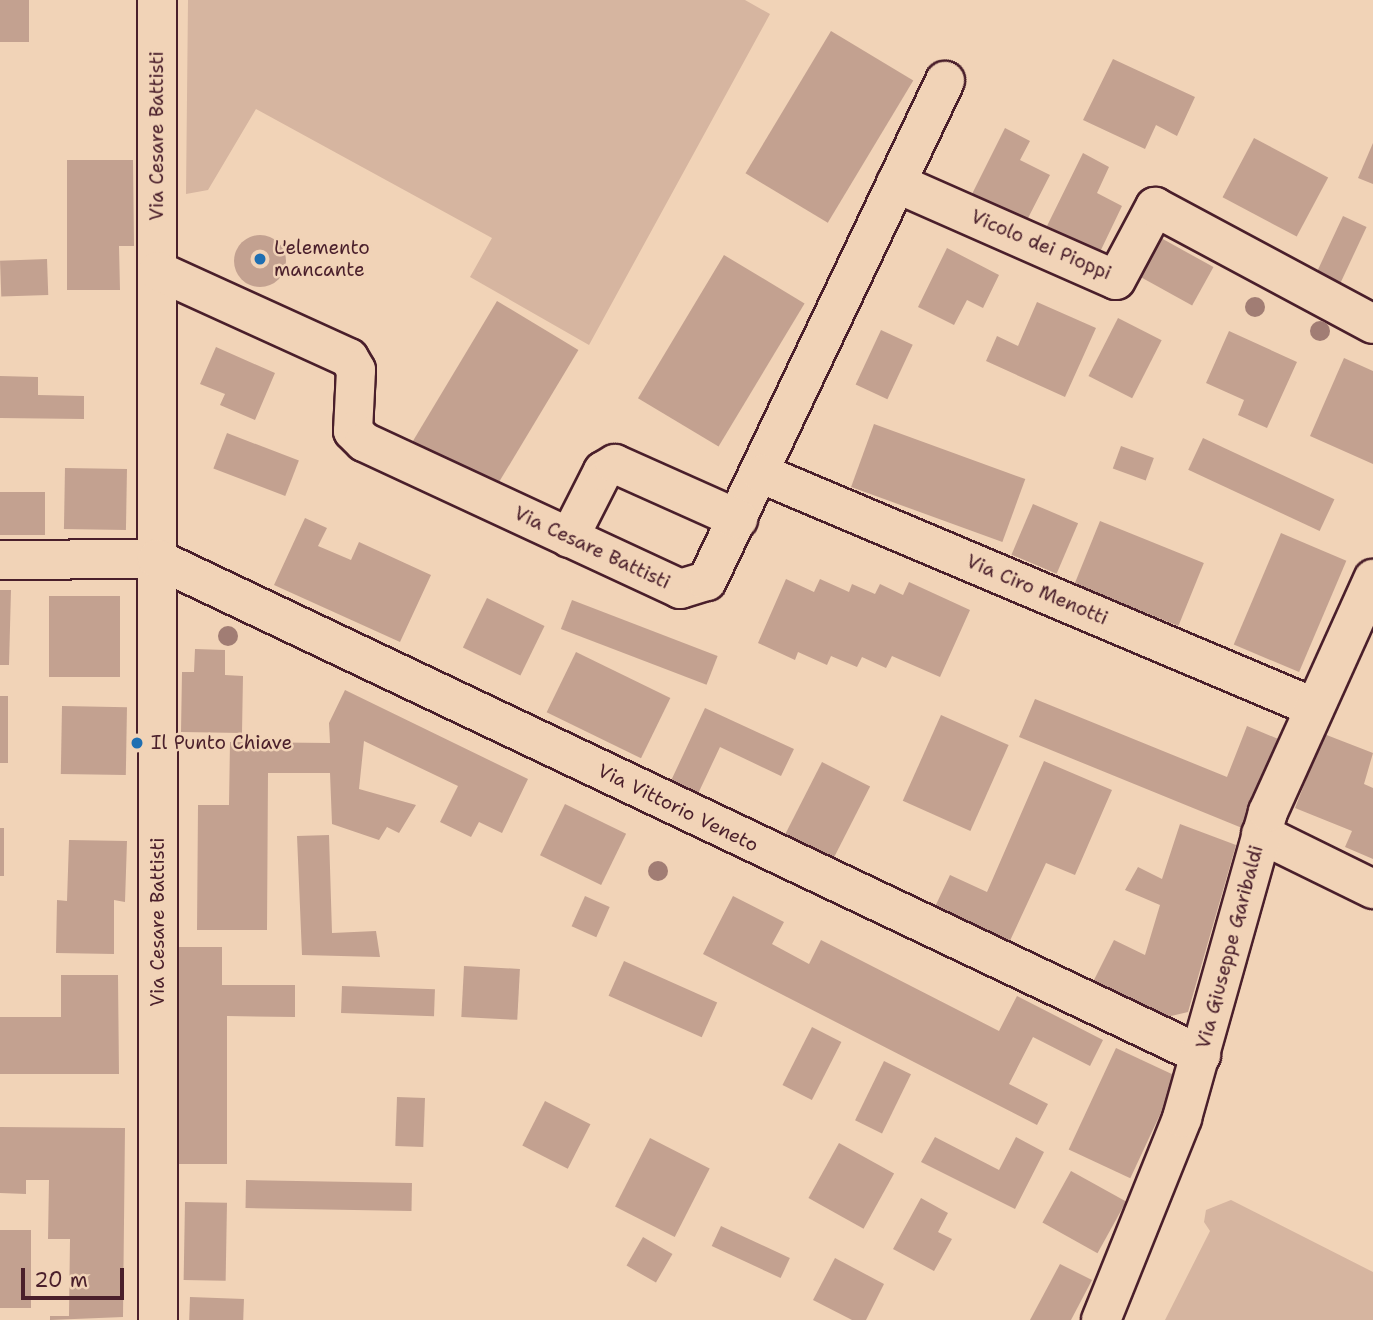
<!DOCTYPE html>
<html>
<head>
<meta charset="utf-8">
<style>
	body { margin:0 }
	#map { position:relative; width:1373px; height:1320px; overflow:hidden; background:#f1d3b7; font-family:"Shantell Sans",sans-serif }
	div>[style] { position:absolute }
	.green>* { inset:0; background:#d6b5a0 }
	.building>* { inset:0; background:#c3a190; transform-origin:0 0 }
	.round { border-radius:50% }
	.roads { filter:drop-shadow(2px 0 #4a1f2b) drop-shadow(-2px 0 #4a1f2b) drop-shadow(0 2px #4a1f2b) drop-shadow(0 -2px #4a1f2b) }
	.minor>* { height:38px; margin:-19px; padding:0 19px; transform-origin:19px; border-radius:19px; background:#f1d3b7 }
	.trees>* { width:20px; height:20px; margin:-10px; border-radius:50%; background:#a17d74 }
	.dots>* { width:19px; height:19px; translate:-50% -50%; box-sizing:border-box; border:4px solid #f1d3b7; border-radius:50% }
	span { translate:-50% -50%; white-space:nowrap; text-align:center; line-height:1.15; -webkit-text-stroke:5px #f1d3b7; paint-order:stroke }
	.street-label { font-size:19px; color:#4a1f2b }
	.poi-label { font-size:19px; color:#4a1f2b }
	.left { translate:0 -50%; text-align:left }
	.scale { position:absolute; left:21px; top:1268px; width:103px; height:32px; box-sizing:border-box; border:4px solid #4a1f2b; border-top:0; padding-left:9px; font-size:21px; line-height:24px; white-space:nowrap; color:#4a1f2b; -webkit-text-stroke:5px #f1d3b7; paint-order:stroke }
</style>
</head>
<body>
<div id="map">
	<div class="green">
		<div style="clip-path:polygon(188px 0,745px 0,770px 14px,589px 345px,470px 277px,492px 238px,256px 109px,208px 190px,186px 194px)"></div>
		<div style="clip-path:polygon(1231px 1200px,1373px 1272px,1373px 1320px,1165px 1320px,1210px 1231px,1204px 1222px,1206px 1210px)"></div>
	</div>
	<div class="building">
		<div style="left:0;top:0;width:29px;height:42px"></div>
		<div style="left:831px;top:31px;width:96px;height:166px;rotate:31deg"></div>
		<div style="clip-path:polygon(1113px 59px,1195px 97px,1177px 136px,1156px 125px,1145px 149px,1083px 120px)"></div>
		<div style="clip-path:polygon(1005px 128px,1030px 141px,1020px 160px,1050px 175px,1025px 224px,971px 196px)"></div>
		<div style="left:1254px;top:138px;width:84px;height:67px;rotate:28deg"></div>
		<div style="clip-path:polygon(1373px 143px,1373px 184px,1358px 178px)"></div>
		<div style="clip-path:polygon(1083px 153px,1109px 167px,1097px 193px,1122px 206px,1100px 252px,1047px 226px)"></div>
		<div style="clip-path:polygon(67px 160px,133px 160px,134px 246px,119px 246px,120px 290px,67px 290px)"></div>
		<div style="left:1343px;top:216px;width:26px;height:66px;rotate:25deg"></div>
		<div class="round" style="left:234px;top:235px;width:52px;height:52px"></div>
		<div style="left:1161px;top:238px;width:60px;height:44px;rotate:29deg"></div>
		<div style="clip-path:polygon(947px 248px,999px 275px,983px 308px,967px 300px,954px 325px,918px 307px)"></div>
		<div style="left:724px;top:255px;width:94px;height:167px;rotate:31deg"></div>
		<div style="left:47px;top:259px;width:36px;height:47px;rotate:88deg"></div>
		<div style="left:497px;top:301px;width:95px;height:167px;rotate:31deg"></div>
		<div style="clip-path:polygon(1037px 302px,1096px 328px,1065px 397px,986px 361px,997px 336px,1018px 346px)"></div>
		<div style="left:1118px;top:318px;width:49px;height:65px;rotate:27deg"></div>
		<div style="left:881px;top:330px;width:35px;height:60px;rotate:25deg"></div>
		<div style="clip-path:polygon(1229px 331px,1297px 362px,1267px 428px,1238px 415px,1244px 400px,1206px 383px)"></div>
		<div style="clip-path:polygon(216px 347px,275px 373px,255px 420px,220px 405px,225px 394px,200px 384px)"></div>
		<div style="clip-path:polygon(1344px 358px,1373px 371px,1373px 464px,1310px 436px)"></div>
		<div style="clip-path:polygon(0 376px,38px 377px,38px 395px,84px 396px,84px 419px,0 418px)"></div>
		<div style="left:874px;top:424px;width:161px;height:67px;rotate:20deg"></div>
		<div style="left:227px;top:433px;width:77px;height:38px;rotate:21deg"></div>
		<div style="left:1203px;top:438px;width:145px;height:35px;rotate:25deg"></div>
		<div style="left:1121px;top:446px;width:35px;height:24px;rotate:20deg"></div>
		<div style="left:65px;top:468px;width:62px;height:61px;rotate:1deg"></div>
		<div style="left:0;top:492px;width:45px;height:43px"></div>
		<div style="left:1033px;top:504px;width:49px;height:55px;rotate:23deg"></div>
		<div style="clip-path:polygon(305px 518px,327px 528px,318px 546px,351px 560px,359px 542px,431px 575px,400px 642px,274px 585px)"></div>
		<div style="left:1100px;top:521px;width:112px;height:68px;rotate:22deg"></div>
		<div style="left:1281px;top:533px;width:71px;height:121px;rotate:23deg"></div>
		<div style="clip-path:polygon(786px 579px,814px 592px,820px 579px,849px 592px,852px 584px,875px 594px,880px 584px,903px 595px,909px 582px,970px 610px,940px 677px,892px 656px,886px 668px,862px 657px,857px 667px,831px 656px,827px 665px,798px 652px,795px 660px,758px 643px)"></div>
		<div style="clip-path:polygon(0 590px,11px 590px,9px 665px,0 665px)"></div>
		<div style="left:49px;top:596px;width:71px;height:81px"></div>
		<div style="left:487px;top:598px;width:64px;height:55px;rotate:26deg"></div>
		<div style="left:572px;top:600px;width:156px;height:31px;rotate:21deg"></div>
		<div style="clip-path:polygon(195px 649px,225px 650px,225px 675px,243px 676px,242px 733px,181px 732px,182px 672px,194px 672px)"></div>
		<div style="left:576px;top:652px;width:105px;height:67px;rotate:26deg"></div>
		<div style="clip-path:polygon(345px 690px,528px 779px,502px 833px,479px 822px,471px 837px,440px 822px,458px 786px,364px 741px,359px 789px,416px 805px,399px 833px,387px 827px,379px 840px,332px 824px,330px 773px,268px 773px,267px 930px,197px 930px,198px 805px,229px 805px,230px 742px,330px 743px,329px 723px)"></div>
		<div style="left:0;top:696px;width:8px;height:67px"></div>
		<div style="clip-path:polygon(1035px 699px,1227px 777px,1247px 726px,1283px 741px,1247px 830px,1019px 737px)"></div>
		<div style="left:62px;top:706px;width:65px;height:68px;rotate:1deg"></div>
		<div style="clip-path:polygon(705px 708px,794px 749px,781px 776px,720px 747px,696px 798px,669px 785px)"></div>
		<div style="left:941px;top:715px;width:74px;height:94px;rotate:24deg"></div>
		<div style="clip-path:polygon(1324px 734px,1373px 753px,1364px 784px,1373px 788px,1373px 859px,1345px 847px,1352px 831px,1295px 808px)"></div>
		<div style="clip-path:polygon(1044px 761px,1112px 790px,1075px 875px,1046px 863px,1008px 945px,933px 911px,950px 875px,987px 892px)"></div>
		<div style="left:822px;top:762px;width:54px;height:85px;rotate:27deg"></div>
		<div style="left:565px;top:804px;width:68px;height:57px;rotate:26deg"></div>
		<div style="clip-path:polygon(1180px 824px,1236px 845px,1188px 1012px,1154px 1020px,1091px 986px,1114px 940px,1145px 955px,1160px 905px,1125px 890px,1138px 867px,1162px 879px)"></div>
		<div style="left:0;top:828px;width:4px;height:48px"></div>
		<div style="clip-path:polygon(329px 835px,332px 933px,376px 931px,380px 957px,302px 955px,297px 836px)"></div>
		<div style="clip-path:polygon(69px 840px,127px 841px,125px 902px,114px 900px,114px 954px,56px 953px,57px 900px,67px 901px)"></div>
		<div style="left:585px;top:896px;width:27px;height:33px;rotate:24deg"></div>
		<div style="clip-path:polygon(733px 896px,784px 922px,772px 944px,809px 964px,821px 940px,999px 1031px,1017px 996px,1103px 1040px,1090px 1066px,1033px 1037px,1009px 1084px,1048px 1104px,1037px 1125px,703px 954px)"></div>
		<div style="clip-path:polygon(177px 947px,222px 947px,222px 985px,295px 985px,295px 1017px,227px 1016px,227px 1164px,177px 1164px)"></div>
		<div style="left:624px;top:961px;width:102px;height:38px;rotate:24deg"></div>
		<div style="left:464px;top:966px;width:56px;height:51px;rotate:3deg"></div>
		<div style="clip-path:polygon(61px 975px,118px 975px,119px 1074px,0 1074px,0 1017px,61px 1017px)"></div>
		<div style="left:342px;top:986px;width:93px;height:27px;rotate:2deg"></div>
		<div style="left:812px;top:1027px;width:33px;height:65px;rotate:27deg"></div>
		<div style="left:1116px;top:1048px;width:68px;height:112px;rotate:25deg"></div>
		<div style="left:884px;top:1061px;width:30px;height:66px;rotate:26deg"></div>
		<div style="left:397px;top:1097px;width:28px;height:49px;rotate:2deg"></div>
		<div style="left:545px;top:1101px;width:51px;height:50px;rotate:27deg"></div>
		<div style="clip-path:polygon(0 1127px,125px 1128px,123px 1317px,50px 1320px,50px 1316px,69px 1316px,70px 1239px,48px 1239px,49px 1180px,26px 1180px,26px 1194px,0 1193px)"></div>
		<div style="clip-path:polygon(935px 1137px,999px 1170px,1016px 1137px,1044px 1152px,1015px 1209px,921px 1162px)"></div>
		<div style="left:650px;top:1138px;width:67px;height:77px;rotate:27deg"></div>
		<div style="left:839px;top:1143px;width:63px;height:63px;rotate:29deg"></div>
		<div style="left:1071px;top:1171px;width:63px;height:59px;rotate:29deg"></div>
		<div style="left:246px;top:1180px;width:166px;height:28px;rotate:1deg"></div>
		<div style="clip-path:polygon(921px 1198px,948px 1213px,938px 1232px,952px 1239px,934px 1271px,893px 1249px)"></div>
		<div style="left:185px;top:1202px;width:42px;height:78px;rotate:1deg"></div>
		<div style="left:721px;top:1226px;width:76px;height:22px;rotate:25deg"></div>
		<div style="left:0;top:1230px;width:31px;height:78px"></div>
		<div style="left:643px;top:1237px;width:34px;height:33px;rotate:30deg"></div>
		<div style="clip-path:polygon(835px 1258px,884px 1284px,866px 1320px,852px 1320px,813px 1300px)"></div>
		<div style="clip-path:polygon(1060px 1264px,1092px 1280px,1071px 1320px,1030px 1320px)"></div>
		<div style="left:190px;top:1297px;width:54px;height:23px;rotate:2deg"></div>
	</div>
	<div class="roads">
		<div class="minor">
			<div style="left:157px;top:0;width:1320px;rotate:89.96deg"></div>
			<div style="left:896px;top:183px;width:240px;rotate:23.8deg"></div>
			<div style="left:1116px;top:280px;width:83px;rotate:-61.9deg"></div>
			<div style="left:1155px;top:207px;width:247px;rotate:28.2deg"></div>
			<div style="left:158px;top:271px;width:210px;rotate:24.5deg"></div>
			<div style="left:349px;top:358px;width:14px;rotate:60deg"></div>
			<div style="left:356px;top:370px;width:61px;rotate:92.8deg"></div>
			<div style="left:353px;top:431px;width:16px;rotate:45deg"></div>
			<div style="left:364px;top:442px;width:349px;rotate:24.9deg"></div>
			<div style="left:680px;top:589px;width:28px;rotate:-17deg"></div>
			<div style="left:707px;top:581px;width:554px;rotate:-64.55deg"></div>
			<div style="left:762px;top:474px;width:598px;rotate:22.92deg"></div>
			<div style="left:569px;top:538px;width:75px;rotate:-63.1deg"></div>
			<div style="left:603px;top:471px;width:14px;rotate:-30deg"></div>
			<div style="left:615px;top:464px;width:135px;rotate:24.1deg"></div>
			<div style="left:0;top:560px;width:157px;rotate:-0.4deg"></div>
			<div style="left:157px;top:559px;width:1156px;rotate:25.41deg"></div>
			<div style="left:1261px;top:834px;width:125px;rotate:26.2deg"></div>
			<div style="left:1101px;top:1320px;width:218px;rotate:-68.1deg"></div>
			<div style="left:1182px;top:1118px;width:318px;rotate:-74.3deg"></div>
			<div style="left:1268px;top:812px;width:256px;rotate:-65.7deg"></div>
		</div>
	</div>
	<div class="trees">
		<div style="left:1255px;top:307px"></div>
		<div style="left:1320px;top:331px"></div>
		<div style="left:228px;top:636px"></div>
		<div style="left:658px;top:871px"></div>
	</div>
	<div class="dots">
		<div style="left:260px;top:259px;background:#1f6fb2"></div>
		<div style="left:137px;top:743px;background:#1f6fb2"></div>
	</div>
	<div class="street-label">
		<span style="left:157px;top:136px;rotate:-90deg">Via Cesare Battisti</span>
		<span style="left:1041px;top:245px;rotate:23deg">Vicolo dei Pioppi</span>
		<span style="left:592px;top:548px;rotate:25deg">Via Cesare Battisti</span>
		<span style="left:1037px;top:590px;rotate:23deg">Via Ciro Menotti</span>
		<span style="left:678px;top:808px;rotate:26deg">Via Vittorio Veneto</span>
		<span style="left:158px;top:922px;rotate:-90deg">Via Cesare Battisti</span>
		<span style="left:1230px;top:947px;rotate:-75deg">Via Giuseppe Garibaldi</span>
	</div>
	<div class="poi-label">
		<span class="left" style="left:274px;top:259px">L'elemento<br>mancante</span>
		<span class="left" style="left:151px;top:743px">Il Punto Chiave</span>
	</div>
	<div class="scale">20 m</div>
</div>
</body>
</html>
